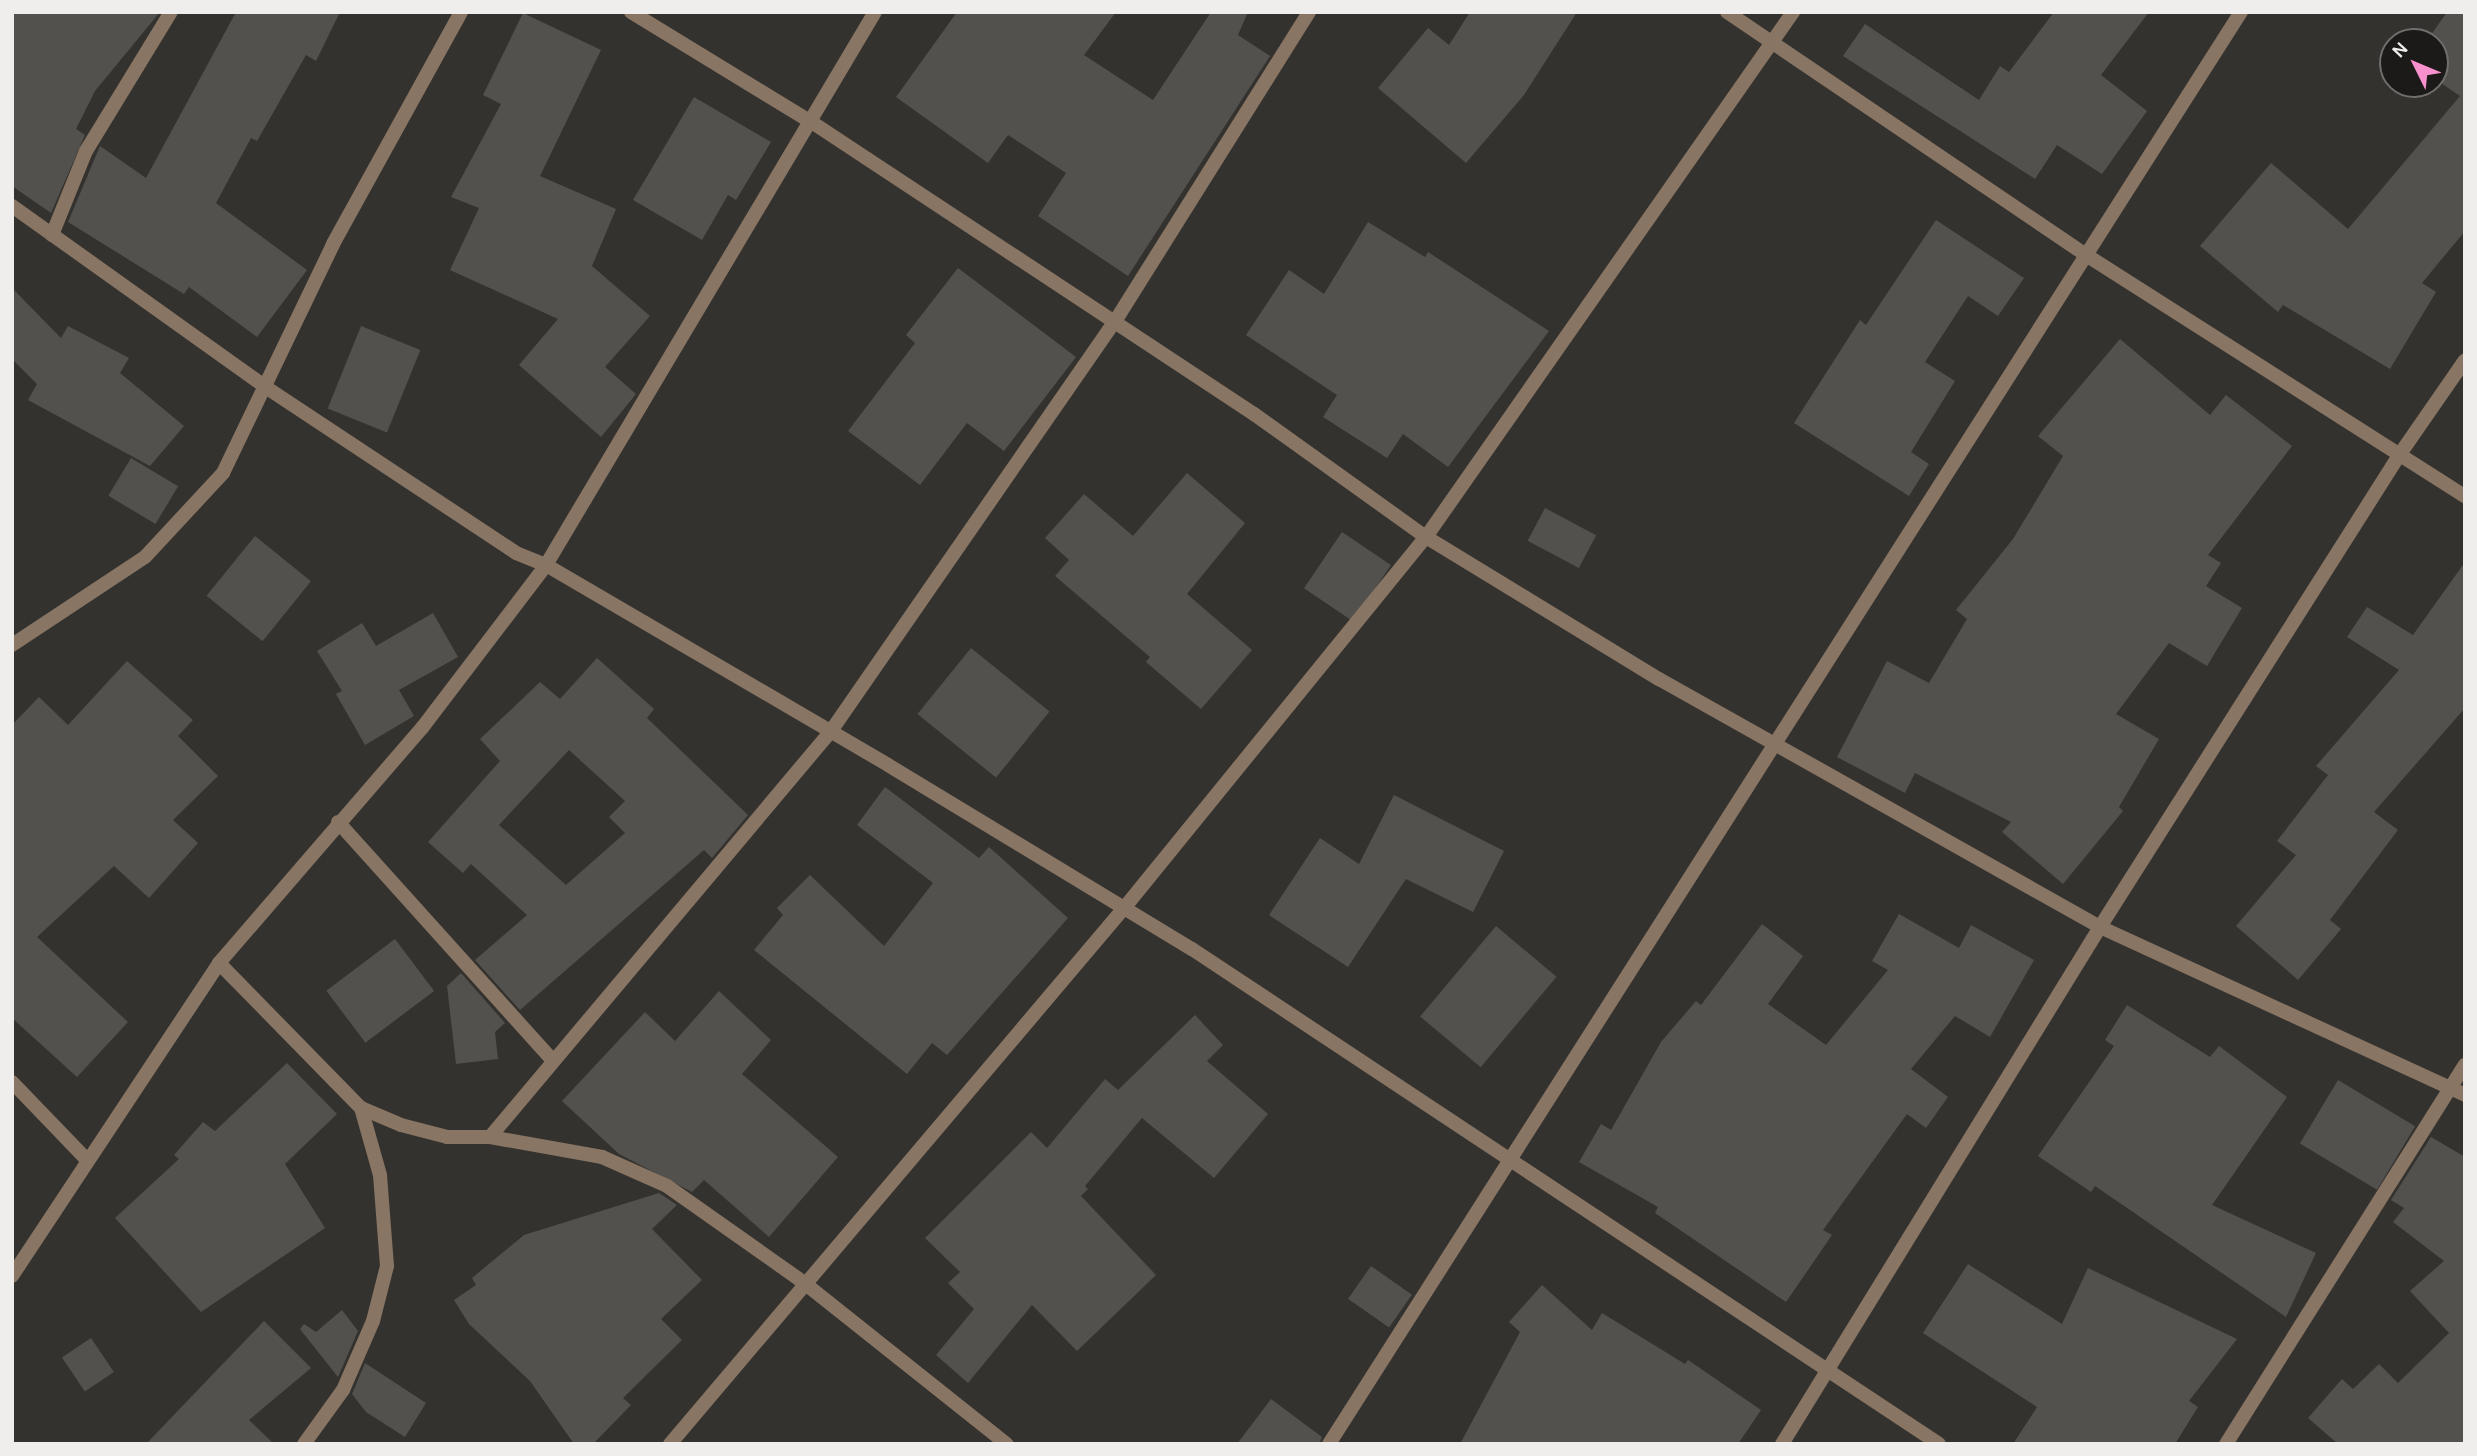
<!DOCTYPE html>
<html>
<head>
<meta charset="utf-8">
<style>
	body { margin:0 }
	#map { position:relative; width:2477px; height:1456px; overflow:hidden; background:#34322f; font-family:Karla,sans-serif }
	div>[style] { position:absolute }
	.building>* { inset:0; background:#53514d; transform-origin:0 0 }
	.minor>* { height:14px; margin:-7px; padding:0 7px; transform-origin:7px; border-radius:7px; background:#887563 }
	span { translate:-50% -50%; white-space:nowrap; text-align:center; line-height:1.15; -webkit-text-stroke:5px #1b1a18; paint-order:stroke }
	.frame { position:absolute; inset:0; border:14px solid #efeeec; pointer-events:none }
	.north { position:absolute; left:2379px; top:28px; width:70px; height:70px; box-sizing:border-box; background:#1b1a18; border:2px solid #706f6d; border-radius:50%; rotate:313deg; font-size:19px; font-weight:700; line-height:28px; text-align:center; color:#efeeec }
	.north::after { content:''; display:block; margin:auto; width:24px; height:32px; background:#f790cd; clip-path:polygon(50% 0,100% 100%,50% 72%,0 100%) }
</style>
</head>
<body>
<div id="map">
	<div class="building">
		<div style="clip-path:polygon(12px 12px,160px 12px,95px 91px,76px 129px,85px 135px,51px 213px,12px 186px)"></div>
		<div style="clip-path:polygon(236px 12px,340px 12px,316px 61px,306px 55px,257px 141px,251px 138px,216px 203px,307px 270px,257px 337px,189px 287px,184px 294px,68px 222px,100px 146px,146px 178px)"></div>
		<div style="clip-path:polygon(957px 12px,1116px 12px,1084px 55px,1153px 100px,1211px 12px,1248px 12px,1238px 35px,1270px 56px,1128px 276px,1038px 216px,1066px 173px,1008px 135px,988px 163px,896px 97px)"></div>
		<div style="clip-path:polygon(1470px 12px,1577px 12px,1524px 95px,1466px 163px,1378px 88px,1428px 28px,1449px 45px)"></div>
		<div style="clip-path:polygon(2054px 12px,2149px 12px,2101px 75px,2147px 111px,2102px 174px,2057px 145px,2035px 179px,1843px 56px,1865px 24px,1979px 100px,2000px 66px,2009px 72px)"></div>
		<div style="clip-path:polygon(2447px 12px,2465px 12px,2465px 231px,2422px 283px,2436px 292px,2390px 369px,2283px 305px,2278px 312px,2200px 246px,2271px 163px,2348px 229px,2460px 96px,2435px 79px,2435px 42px,2426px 42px)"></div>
		<div style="clip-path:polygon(523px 13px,601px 50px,540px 176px,616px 209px,592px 266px,650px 316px,605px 367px,636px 394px,601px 437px,519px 365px,558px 319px,450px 270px,479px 208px,451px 197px,501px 104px,483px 95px)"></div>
		<div style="clip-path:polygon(694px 97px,771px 142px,736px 200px,728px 195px,702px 240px,633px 200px)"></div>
		<div style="clip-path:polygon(1936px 220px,2024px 278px,1998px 316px,1968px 296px,1925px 362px,1955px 381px,1911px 452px,1929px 464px,1909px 496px,1794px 423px,1860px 320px,1866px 325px)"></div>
		<div style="clip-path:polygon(1368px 222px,1425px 257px,1428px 252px,1549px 331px,1448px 467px,1403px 434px,1387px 458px,1323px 417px,1337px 395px,1246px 335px,1289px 270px,1324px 294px)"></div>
		<div style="clip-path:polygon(958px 268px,1076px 357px,1004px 451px,967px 423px,920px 485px,848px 431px,915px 343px,906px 335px)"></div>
		<div style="clip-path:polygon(12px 288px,61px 338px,68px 326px,129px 358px,120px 373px,184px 426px,150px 466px,28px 400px,37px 384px,12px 359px)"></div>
		<div style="left:361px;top:326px;width:64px;height:89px;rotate:22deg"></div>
		<div style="clip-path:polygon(2120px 339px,2210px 415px,2226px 395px,2292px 446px,2208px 555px,2221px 563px,2206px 586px,2242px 608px,2207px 666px,2169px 643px,2116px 714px,2159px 739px,2119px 807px,2123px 811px,2063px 884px,2002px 832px,2011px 822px,1915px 773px,1905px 793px,1837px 757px,1887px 661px,1929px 683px,1967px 619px,1956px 610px,2013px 539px,2063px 456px,2038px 436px)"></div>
		<div style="left:131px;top:458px;width:55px;height:44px;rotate:31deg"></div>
		<div style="clip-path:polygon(1187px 473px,1245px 523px,1187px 594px,1252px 650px,1201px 709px,1146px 662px,1150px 657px,1055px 576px,1069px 560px,1045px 538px,1084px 494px,1133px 536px)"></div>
		<div style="left:1545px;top:508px;width:58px;height:37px;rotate:28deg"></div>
		<div style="left:1342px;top:532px;width:59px;height:68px;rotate:34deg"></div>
		<div style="left:255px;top:536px;width:72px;height:77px;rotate:39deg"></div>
		<div style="clip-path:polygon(2465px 562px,2465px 708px,2374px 812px,2398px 830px,2330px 920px,2341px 929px,2298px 980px,2236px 926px,2296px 855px,2277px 841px,2328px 775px,2316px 766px,2399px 670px,2347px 637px,2367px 607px,2413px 635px)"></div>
		<div style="clip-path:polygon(433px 613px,458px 657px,399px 690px,414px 716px,365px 745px,336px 694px,342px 691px,317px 651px,362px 623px,376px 646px)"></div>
		<div style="left:971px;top:648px;width:101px;height:85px;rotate:39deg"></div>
		<div style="clip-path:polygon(evenodd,597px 658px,654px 709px,647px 718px,748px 815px,712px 858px,704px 850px,520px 1010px,475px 960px,527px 915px,471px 864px,463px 873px,428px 842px,500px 761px,480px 739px,540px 682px,560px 699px,597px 658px,569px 750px,625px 801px,609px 817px,625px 833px,566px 885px,499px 825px,569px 750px)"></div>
		<div style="clip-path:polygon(127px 661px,193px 720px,178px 736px,218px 776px,173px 820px,198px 843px,149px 898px,114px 866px,37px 937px,128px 1022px,77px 1077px,12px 1018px,12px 725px,39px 697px,68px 725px)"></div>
		<div style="clip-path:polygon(885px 787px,979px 858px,989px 847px,1068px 918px,947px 1055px,932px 1043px,907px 1074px,754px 950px,783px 915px,777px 908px,810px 875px,884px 946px,933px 883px,857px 825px)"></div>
		<div style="clip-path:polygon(1394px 795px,1504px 851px,1473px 912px,1406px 879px,1348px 967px,1269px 915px,1320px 838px,1359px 864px)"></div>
		<div style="clip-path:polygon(1899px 914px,1959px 948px,1971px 925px,2034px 960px,1990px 1037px,1955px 1016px,1911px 1069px,1948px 1097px,1926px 1128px,1907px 1114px,1823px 1230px,1832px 1235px,1786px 1302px,1655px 1213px,1658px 1207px,1579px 1162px,1601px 1124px,1611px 1130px,1661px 1042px,1696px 1001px,1701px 1005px,1762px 924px,1803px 956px,1768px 1004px,1826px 1045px,1888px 970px,1872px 961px)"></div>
		<div style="left:1496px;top:926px;width:79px;height:118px;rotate:40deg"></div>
		<div style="left:395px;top:939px;width:65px;height:86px;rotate:53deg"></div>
		<div style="clip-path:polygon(461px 973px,505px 1023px,495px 1032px,498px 1059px,456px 1064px,447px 986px)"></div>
		<div style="clip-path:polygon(719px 991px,771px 1040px,742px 1074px,838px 1157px,769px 1237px,704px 1180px,692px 1192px,619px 1154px,562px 1101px,645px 1012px,675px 1041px)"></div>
		<div style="clip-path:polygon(2127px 1005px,2210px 1057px,2219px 1046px,2287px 1097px,2212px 1205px,2316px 1253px,2286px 1317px,2095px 1186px,2091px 1192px,2038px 1156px,2114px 1046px,2105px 1040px)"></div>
		<div style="clip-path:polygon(1195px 1015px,1223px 1045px,1207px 1061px,1268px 1114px,1214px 1178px,1142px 1118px,1085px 1186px,1088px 1189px,1081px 1196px,1156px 1275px,1077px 1351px,1032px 1305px,968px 1383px,936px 1355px,974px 1309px,948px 1283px,960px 1272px,925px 1238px,1031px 1132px,1047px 1148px,1105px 1079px,1118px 1090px)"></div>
		<div style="clip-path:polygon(287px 1063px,337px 1114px,285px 1164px,325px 1228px,201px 1312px,115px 1218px,179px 1159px,174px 1155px,203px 1122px,215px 1131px)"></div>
		<div style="left:2338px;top:1080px;width:90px;height:74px;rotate:31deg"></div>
		<div style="clip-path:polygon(2431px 1137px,2465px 1157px,2465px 1444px,2338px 1444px,2308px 1418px,2342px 1379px,2353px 1389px,2379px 1364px,2398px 1383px,2449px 1333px,2410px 1291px,2444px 1261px,2393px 1222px,2404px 1208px,2391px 1200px)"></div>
		<div style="clip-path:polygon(659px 1193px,677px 1205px,652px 1229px,702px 1280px,661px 1319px,682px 1340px,623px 1398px,631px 1405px,593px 1444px,574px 1444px,530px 1381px,469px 1324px,454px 1300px,476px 1285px,472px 1278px,524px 1235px)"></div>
		<div style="clip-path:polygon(1968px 1264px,2062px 1324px,2088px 1268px,2237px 1339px,2189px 1401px,2198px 1407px,2175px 1444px,2013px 1444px,2037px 1407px,1923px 1333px)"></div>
		<div style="left:1371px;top:1266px;width:50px;height:40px;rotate:35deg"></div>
		<div style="clip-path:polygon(1542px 1285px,1592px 1330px,1602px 1313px,1685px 1364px,1688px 1360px,1761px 1410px,1738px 1444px,1460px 1444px,1520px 1332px,1509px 1322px)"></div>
		<div style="clip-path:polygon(342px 1310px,358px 1331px,338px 1377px,300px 1329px,304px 1324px,316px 1332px)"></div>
		<div style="clip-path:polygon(264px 1321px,311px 1368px,249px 1420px,274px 1444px,146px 1444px)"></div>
		<div style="left:91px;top:1338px;width:41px;height:35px;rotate:56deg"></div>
		<div style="clip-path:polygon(365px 1363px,426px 1403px,405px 1437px,366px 1412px,352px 1394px)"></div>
		<div style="clip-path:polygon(1271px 1399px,1322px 1437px,1319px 1444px,1237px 1444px)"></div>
	</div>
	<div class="minor">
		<div style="left:631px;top:12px;width:213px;rotate:31.4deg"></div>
		<div style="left:813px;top:123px;width:528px;rotate:33.42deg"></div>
		<div style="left:1254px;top:414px;width:211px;rotate:35.6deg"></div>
		<div style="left:1426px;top:537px;width:273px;rotate:31.4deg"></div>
		<div style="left:1659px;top:679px;width:506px;rotate:29.35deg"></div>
		<div style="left:2100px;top:927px;width:402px;rotate:24.7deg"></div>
		<div style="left:1727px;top:12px;width:430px;rotate:34.1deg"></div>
		<div style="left:2083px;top:253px;width:453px;rotate:32.5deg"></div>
		<div style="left:12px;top:206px;width:313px;rotate:35.5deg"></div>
		<div style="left:267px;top:388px;width:299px;rotate:33.5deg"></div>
		<div style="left:516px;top:553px;width:32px;rotate:22deg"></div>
		<div style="left:546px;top:565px;width:396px;rotate:30.3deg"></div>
		<div style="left:888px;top:765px;width:355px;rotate:31.2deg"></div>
		<div style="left:1192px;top:949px;width:896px;rotate:33.53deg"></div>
		<div style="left:52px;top:235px;width:91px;rotate:-68deg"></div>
		<div style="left:86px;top:151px;width:163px;rotate:-58.6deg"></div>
		<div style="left:12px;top:645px;width:159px;rotate:-33.5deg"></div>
		<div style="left:145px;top:557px;width:115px;rotate:-47.1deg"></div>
		<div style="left:223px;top:473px;width:254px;rotate:-64.3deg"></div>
		<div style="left:333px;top:244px;width:265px;rotate:-61.1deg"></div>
		<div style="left:338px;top:822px;width:321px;rotate:48deg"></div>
		<div style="left:219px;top:963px;width:203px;rotate:45.6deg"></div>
		<div style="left:361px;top:1108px;width:43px;rotate:23deg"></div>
		<div style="left:401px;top:1125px;width:48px;rotate:14.6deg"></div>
		<div style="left:447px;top:1137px;width:43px"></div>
		<div style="left:490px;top:1137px;width:114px;rotate:10.1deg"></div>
		<div style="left:602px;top:1157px;width:71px;rotate:24deg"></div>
		<div style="left:667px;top:1186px;width:166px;rotate:35.2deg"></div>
		<div style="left:803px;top:1282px;width:260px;rotate:38.5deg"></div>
		<div style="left:12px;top:1082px;width:107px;rotate:46.1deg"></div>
		<div style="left:490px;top:1137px;width:530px;rotate:-49.97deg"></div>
		<div style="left:831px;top:731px;width:497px;rotate:-55.3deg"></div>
		<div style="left:1114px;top:323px;width:367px;rotate:-57.9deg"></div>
		<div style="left:12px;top:1276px;width:375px;rotate:-56.5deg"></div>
		<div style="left:219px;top:963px;width:311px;rotate:-49.2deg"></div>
		<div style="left:422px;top:728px;width:205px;rotate:-52.7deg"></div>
		<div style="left:546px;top:565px;width:643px;rotate:-59.25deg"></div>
		<div style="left:304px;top:1444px;width:67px;rotate:-54.2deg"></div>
		<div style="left:343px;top:1390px;width:75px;rotate:-66.5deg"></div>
		<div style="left:373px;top:1321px;width:57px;rotate:-75.7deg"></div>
		<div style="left:387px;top:1266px;width:91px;rotate:-94.4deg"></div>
		<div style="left:380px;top:1175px;width:70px;rotate:-105.8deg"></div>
		<div style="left:670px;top:1444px;width:704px;rotate:-49.73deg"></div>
		<div style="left:1125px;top:907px;width:477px;rotate:-50.9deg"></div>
		<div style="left:1426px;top:537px;width:641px;rotate:-55.04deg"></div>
		<div style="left:1329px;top:1444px;width:1698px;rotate:-57.51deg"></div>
		<div style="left:1782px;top:1444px;width:607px;rotate:-58.4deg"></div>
		<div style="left:2100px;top:927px;width:560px;rotate:-57.62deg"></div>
		<div style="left:2400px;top:454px;width:114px;rotate:-55.3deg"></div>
		<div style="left:2226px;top:1444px;width:448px;rotate:-57.8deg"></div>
	</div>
	<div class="frame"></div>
	<div class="north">N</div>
</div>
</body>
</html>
